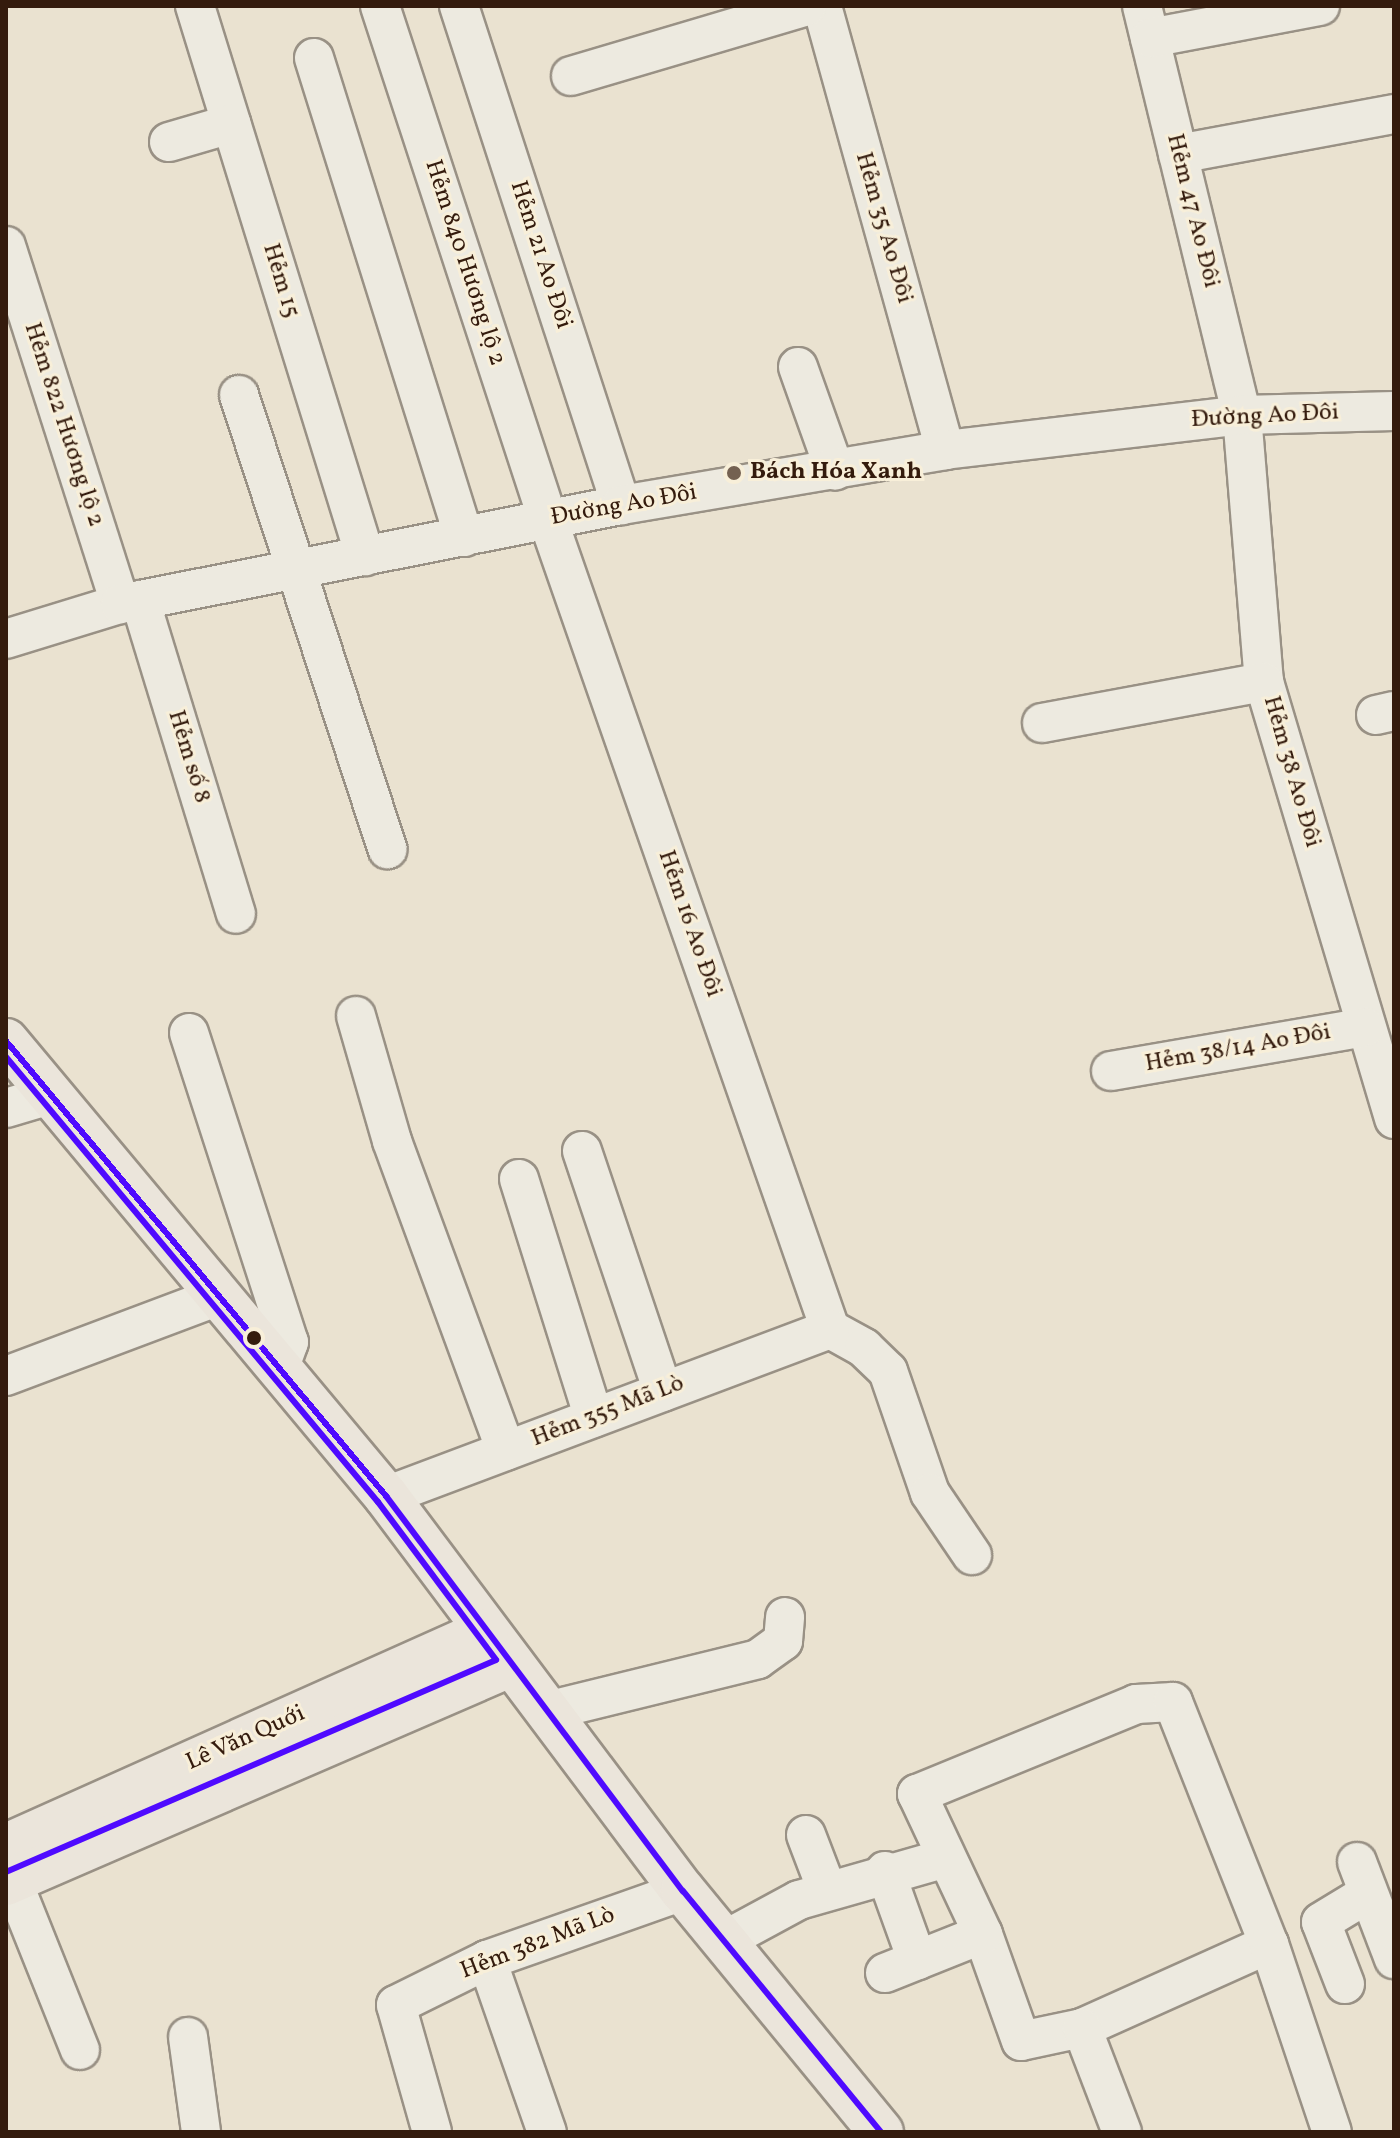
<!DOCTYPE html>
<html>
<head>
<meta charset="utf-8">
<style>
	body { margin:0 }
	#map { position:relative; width:1400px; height:2138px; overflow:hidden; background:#eae2d0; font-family:Vollkorn,serif }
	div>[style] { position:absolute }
	.roads { filter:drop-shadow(2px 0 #999185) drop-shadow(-2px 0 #999185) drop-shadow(0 2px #999185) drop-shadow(0 -2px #999185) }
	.minor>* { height:38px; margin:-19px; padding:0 19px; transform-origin:19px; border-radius:19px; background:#edeae0 }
	.major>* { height:44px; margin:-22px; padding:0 22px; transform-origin:22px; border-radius:22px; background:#ebe5db }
	.bus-1>* { height:6px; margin:-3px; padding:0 3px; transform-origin:3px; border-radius:3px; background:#4f0aff }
	.bus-2>* { height:6px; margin:-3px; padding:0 3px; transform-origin:3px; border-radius:3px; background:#4f0aff }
	.dots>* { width:22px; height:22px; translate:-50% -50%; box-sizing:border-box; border:4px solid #f8efd9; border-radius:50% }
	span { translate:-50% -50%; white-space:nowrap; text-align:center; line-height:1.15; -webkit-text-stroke:6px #f8efd9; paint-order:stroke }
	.street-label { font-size:24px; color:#341b0d }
	.poi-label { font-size:24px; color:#341b0d; font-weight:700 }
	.left { translate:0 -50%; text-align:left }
	.frame { position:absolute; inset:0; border:8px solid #341b0d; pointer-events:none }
</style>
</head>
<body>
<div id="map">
	<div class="roads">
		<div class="minor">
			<div style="left:195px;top:6px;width:576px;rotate:72.82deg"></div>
			<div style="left:380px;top:6px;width:541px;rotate:71.9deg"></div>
			<div style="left:548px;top:520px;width:857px;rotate:70.78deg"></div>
			<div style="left:459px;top:6px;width:525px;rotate:72.01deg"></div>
			<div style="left:822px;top:6px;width:461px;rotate:74.5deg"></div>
			<div style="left:1142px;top:6px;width:421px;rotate:76.3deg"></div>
			<div style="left:1242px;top:415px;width:268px;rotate:85.3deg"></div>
			<div style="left:1264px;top:682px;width:456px;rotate:73.4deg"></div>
			<div style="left:1150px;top:38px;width:173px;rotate:-10.7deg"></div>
			<div style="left:314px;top:58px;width:502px;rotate:72.61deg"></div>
			<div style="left:571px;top:76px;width:246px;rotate:-16.5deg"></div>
			<div style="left:169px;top:142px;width:65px;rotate:-16.2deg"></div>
			<div style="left:1178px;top:154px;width:220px;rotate:-10.5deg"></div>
			<div style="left:6px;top:246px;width:376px;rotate:72.3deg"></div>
			<div style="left:798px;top:367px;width:110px;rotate:70.4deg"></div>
			<div style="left:239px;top:395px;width:478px;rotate:71.9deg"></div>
			<div style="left:140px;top:600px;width:328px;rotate:73deg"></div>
			<div style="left:6px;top:639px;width:119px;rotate:-17.1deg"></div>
			<div style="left:120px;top:604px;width:511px;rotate:-11.18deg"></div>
			<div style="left:621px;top:505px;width:329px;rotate:-9.6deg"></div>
			<div style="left:945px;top:450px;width:299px;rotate:-6.7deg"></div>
			<div style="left:1242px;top:415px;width:152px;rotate:-1.5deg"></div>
			<div style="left:1376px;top:715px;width:18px;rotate:-13deg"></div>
			<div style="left:1042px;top:723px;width:226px;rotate:-10.5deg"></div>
			<div style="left:356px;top:1016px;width:130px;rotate:73.9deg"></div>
			<div style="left:392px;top:1141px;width:330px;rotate:69.8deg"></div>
			<div style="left:189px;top:1033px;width:325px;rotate:72.1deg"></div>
			<div style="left:289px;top:1342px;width:27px;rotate:110deg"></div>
			<div style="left:1111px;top:1071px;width:258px;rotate:-9.8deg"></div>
			<div style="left:6px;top:1108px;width:46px;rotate:-16.5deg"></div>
			<div style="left:582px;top:1151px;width:254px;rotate:71.4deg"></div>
			<div style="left:519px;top:1179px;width:250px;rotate:72.6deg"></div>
			<div style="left:830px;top:1329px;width:39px;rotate:29deg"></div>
			<div style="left:864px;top:1348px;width:33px;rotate:44deg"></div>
			<div style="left:888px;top:1371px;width:129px;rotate:71deg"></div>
			<div style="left:930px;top:1493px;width:75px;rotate:55.9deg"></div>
			<div style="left:6px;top:1376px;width:228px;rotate:-20.6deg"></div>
			<div style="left:386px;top:1496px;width:474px;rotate:-20.6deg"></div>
			<div style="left:547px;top:1711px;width:217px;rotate:-13.8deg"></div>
			<div style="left:758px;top:1659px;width:31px;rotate:-36deg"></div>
			<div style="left:783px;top:1641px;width:24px;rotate:-85deg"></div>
			<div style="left:806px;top:1835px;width:59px;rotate:69.1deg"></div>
			<div style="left:1357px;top:1862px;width:104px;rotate:69.1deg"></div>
			<div style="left:885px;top:1871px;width:95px;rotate:70.2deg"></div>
			<div style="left:12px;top:1880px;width:183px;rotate:68.2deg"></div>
			<div style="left:725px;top:1940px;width:84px;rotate:-28.4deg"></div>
			<div style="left:799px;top:1900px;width:153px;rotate:-15.9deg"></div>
			<div style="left:1269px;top:1944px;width:205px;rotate:155.8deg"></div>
			<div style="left:1082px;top:2028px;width:62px;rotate:168deg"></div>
			<div style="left:1021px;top:2041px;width:114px;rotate:-109.6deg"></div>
			<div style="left:983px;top:1934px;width:155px;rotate:-115.2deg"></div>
			<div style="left:917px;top:1794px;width:237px;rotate:-22.3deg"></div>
			<div style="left:1136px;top:1704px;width:37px;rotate:-3deg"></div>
			<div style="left:1173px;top:1702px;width:260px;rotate:68.4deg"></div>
			<div style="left:1269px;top:1944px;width:198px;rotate:71.5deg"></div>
			<div style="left:487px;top:1960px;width:182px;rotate:70.8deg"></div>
			<div style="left:885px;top:1973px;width:105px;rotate:-21.7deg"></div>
			<div style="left:1345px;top:1984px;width:66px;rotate:-111.2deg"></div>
			<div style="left:1321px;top:1922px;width:54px;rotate:-31.3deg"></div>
			<div style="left:1082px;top:2028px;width:111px;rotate:69deg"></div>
			<div style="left:188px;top:2037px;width:96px;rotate:82.2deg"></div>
			<div style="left:432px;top:2132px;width:132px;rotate:-105.8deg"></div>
			<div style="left:396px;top:2005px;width:102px;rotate:-26.3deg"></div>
			<div style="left:487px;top:1960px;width:208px;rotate:-19.4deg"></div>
		</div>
		<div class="major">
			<div style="left:6px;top:1041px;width:593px;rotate:50.13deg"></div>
			<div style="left:386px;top:1496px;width:494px;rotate:53.1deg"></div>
			<div style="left:683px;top:1891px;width:312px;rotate:50.6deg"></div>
			<div style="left:6px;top:1846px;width:526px;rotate:-24.13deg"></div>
			<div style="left:6px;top:1883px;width:551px;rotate:-23.4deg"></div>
		</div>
	</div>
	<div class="bus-1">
		<div style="left:6px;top:1041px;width:593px;rotate:50.13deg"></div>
		<div style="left:386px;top:1496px;width:494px;rotate:53.1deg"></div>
		<div style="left:683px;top:1891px;width:312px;rotate:50.6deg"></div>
	</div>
	<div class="bus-2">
		<div style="left:6px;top:1057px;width:580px;rotate:50.11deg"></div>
		<div style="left:378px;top:1502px;width:197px;rotate:53.2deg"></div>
		<div style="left:496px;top:1660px;width:534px;rotate:156.6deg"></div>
	</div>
	<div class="dots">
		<div style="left:734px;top:473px;background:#746151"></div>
		<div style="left:254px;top:1338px;background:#341b0d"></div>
	</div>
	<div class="street-label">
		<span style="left:1192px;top:211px;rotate:76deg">Hẻm 47 Ao Đôi</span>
		<span style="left:883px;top:228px;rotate:74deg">Hẻm 35 Ao Đôi</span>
		<span style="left:540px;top:255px;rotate:72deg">Hẻm 21 Ao Đôi</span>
		<span style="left:464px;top:263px;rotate:72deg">Hẻm 840 Hương lộ 2</span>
		<span style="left:280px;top:281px;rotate:73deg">Hẻm 15</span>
		<span style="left:1265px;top:417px;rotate:-3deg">Đường Ao Đôi</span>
		<span style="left:63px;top:425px;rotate:72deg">Hẻm 822 Hương lộ 2</span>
		<span style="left:624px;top:506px;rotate:-10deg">Đường Ao Đôi</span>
		<span style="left:188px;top:757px;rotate:73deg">Hẻm số 8</span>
		<span style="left:1291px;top:772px;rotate:74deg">Hẻm 38 Ao Đôi</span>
		<span style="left:689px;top:924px;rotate:71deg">Hẻm 16 Ao Đôi</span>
		<span style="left:1238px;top:1049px;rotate:-10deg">Hẻm 38/14 Ao Đôi</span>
		<span style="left:608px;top:1412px;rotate:-21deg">Hẻm 355 Mã Lò</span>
		<span style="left:246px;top:1739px;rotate:-24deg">Lê Văn Quới</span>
		<span style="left:538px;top:1944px;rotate:-21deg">Hẻm 382 Mã Lò</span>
	</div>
	<div class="poi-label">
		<span class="left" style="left:750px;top:473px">Bách Hóa Xanh</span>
	</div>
	<div class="frame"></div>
</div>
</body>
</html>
